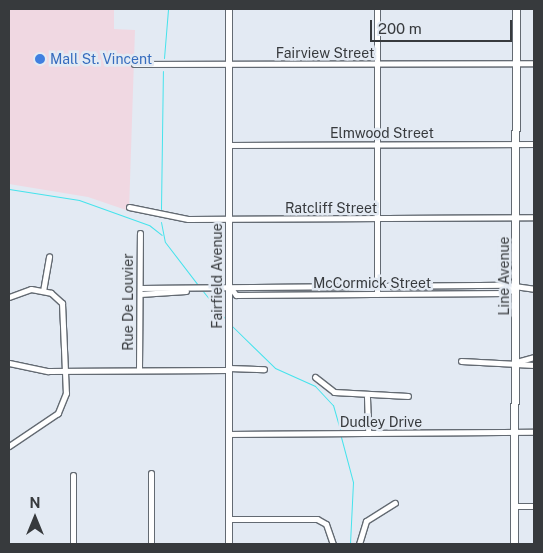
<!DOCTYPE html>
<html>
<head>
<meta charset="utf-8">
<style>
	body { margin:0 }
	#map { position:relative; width:543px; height:553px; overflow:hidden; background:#e3eaf3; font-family:"Public Sans",sans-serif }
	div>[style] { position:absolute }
	.commercial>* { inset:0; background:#f0d8e2 }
	.stream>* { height:1px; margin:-0.5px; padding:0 0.5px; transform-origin:0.5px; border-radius:0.5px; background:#45e3ec }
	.roads { filter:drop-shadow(1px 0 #636a72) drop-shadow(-1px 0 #636a72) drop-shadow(0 1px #636a72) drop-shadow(0 -1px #636a72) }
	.minor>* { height:5px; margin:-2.5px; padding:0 2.5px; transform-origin:2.5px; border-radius:2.5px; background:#fff }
	.tertiary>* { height:6px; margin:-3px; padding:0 3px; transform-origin:3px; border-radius:3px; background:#fff }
	.secondary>* { height:7px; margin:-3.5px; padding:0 3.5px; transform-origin:3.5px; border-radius:3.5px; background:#fff }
	.dots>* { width:14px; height:14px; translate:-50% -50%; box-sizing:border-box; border:2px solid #e3eaf3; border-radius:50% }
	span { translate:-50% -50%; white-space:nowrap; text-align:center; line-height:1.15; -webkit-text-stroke:5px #e3eaf3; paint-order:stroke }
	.street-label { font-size:14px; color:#373a3d }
	.shop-label { font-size:14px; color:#366cbe }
	.left { translate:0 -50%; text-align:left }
	.frame { position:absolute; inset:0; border:10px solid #373a3d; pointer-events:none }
	.north { position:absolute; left:10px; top:493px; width:50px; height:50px; -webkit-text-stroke:4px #e3eaf3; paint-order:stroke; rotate:0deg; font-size:14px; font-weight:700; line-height:20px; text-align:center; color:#373a3d }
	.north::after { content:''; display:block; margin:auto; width:18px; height:22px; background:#373a3d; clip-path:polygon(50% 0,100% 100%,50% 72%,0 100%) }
	.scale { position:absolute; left:370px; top:20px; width:142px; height:22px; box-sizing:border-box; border:2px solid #373a3d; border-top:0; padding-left:6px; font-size:15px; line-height:18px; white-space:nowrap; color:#373a3d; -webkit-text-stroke:4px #e3eaf3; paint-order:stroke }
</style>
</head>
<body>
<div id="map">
	<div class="commercial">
		<div style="clip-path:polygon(9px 9px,114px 9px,114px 29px,135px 30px,129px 211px,88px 197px,9px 184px)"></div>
	</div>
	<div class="stream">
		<div style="left:164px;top:58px;width:49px;rotate:-85.3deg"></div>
		<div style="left:9px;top:189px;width:71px;rotate:8.9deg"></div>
		<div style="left:79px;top:200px;width:74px;rotate:19.7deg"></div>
		<div style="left:149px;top:225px;width:16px;rotate:38deg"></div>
		<div style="left:161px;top:209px;width:138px;rotate:-89.2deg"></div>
		<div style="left:161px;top:222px;width:20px;rotate:79deg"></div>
		<div style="left:165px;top:242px;width:54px;rotate:52.5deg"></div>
		<div style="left:202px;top:290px;width:38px;rotate:51deg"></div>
		<div style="left:232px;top:326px;width:60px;rotate:44.3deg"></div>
		<div style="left:275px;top:368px;width:44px;rotate:24.2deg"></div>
		<div style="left:315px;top:386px;width:26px;rotate:47deg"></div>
		<div style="left:333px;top:405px;width:25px;rotate:74deg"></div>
		<div style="left:341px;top:437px;width:47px;rotate:75.1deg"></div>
		<div style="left:353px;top:482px;width:62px;rotate:92.8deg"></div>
	</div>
	<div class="roads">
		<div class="minor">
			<div style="left:377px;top:9px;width:285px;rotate:90deg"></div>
			<div style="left:134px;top:64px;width:400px;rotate:-0.1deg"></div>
			<div style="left:229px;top:145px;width:305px;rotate:-0.2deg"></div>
			<div style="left:129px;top:207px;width:60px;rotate:11.5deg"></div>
			<div style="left:188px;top:219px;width:346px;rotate:-0.3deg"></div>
			<div style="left:140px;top:288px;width:367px;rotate:-0.5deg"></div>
			<div style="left:507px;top:285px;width:27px;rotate:8deg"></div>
			<div style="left:43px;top:291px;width:35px;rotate:-80deg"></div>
			<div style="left:233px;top:291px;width:5px;rotate:53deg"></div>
			<div style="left:236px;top:295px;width:272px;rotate:-0.4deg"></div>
			<div style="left:508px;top:293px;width:5px;rotate:-53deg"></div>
			<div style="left:140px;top:294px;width:46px;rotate:-3.7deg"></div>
			<div style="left:9px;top:297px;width:23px;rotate:-20deg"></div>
			<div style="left:31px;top:289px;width:20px;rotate:11deg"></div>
			<div style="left:51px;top:293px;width:15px;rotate:42deg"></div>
			<div style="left:62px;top:303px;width:90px;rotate:87.5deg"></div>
			<div style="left:66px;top:393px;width:22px;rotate:112deg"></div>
			<div style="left:58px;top:413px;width:59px;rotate:146deg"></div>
			<div style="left:461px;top:361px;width:73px;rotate:3.1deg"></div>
			<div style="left:520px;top:361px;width:15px;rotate:-16deg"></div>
			<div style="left:9px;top:363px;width:40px;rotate:12deg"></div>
			<div style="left:48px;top:371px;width:181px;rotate:-0.3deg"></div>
			<div style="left:229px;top:368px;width:35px;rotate:2deg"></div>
			<div style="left:139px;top:370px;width:137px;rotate:-89.6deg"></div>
			<div style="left:315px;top:377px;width:24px;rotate:38deg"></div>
			<div style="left:334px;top:392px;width:74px;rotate:3.1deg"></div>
			<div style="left:367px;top:397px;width:36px;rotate:88deg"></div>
			<div style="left:229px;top:434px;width:305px;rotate:-0.4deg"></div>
			<div style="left:151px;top:473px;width:71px;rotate:90deg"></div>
			<div style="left:515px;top:506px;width:19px"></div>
			<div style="left:229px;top:519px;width:88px"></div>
			<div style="left:317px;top:519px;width:10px;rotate:29deg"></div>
			<div style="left:326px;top:524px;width:21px;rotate:71deg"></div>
			<div style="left:73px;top:544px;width:69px;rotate:-90deg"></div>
			<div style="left:359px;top:544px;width:24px;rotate:-73deg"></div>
			<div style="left:366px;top:521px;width:34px;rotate:-32deg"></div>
		</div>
		<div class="tertiary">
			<div style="left:229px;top:544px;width:535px;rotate:-90deg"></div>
		</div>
		<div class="secondary">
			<div style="left:514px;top:544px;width:535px;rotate:-89.79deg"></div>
		</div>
	</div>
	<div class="dots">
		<div style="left:40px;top:59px;background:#3f7fe0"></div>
	</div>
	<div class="street-label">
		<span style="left:325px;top:53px">Fairview Street</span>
		<span style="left:382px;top:133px">Elmwood Street</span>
		<span style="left:331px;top:208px">Ratcliff Street</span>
		<span style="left:217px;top:276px;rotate:-90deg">Fairfield Avenue</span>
		<span style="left:504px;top:276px;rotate:-90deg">Line Avenue</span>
		<span style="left:372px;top:283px">McCormick Street</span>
		<span style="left:128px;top:302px;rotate:-90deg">Rue De Louvier</span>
		<span style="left:381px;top:422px">Dudley Drive</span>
	</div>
	<div class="shop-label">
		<span class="left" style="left:50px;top:59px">Mall St. Vincent</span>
	</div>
	<div class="frame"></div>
	<div class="north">N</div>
	<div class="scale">200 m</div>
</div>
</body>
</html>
